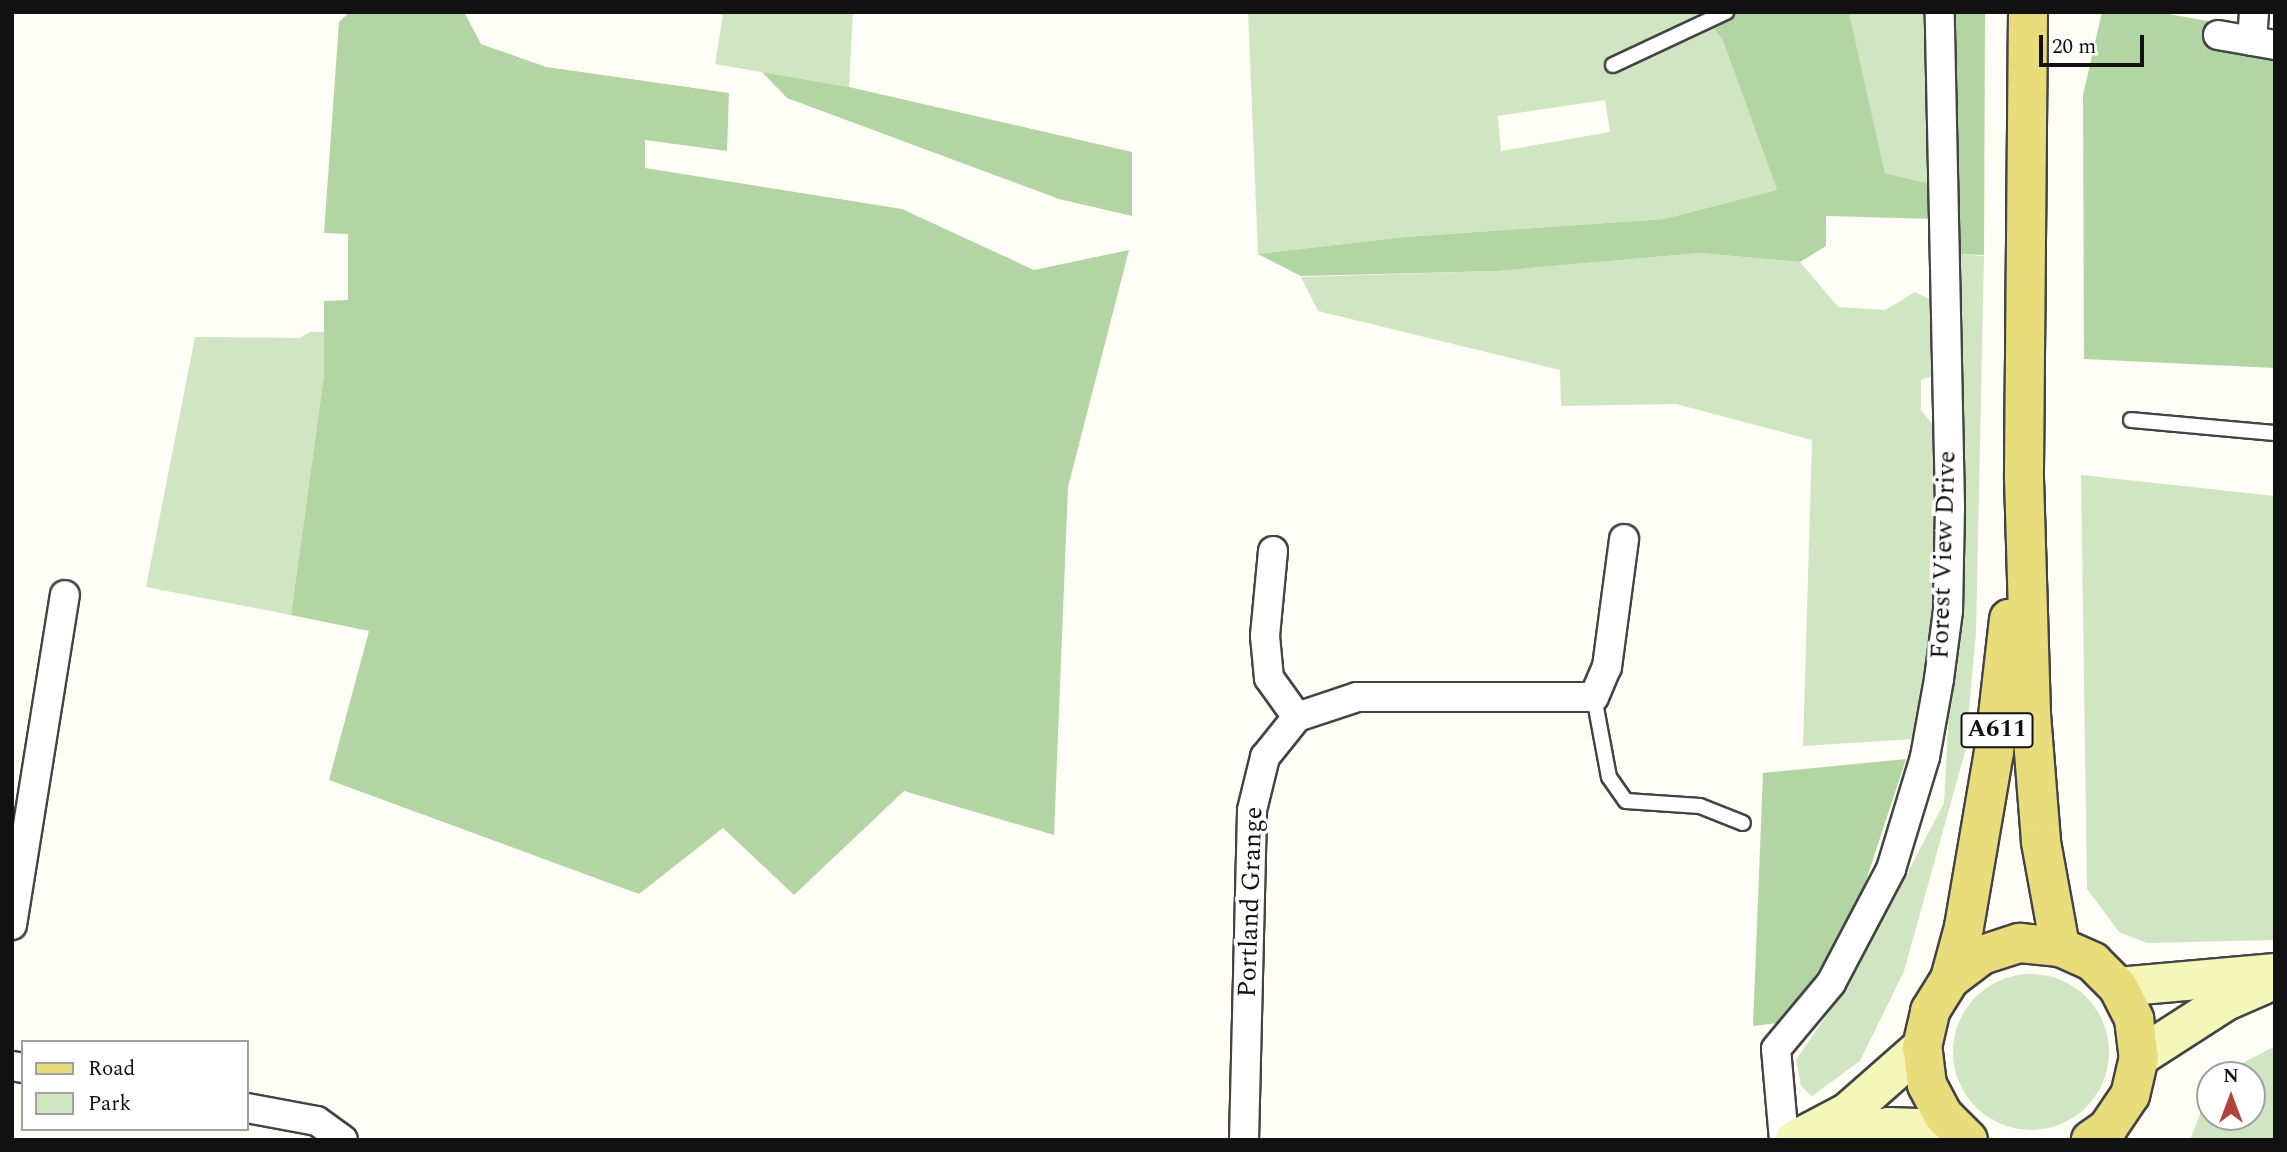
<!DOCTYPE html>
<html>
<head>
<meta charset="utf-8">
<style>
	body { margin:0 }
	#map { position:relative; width:2287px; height:1152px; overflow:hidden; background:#fefdf6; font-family:Spectral,serif }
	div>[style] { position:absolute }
	.green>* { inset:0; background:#d0e6c2 }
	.round { border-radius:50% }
	.forest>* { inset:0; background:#b3d5a3 }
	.roads { filter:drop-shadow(2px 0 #444) drop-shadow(-2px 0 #444) drop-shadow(0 2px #444) drop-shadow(0 -2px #444) }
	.lane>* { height:14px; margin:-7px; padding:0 7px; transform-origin:7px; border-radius:7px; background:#fff }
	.street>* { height:28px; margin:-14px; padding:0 14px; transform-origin:14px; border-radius:14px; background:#fff }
	.secondary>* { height:38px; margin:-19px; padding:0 19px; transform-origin:19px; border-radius:19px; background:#f5f6b9 }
	.primary>* { height:38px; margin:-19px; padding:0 19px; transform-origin:19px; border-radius:19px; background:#e9dd7b }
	span { translate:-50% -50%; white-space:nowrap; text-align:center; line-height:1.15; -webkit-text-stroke:7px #fff; paint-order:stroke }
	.shield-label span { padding:2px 5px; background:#fff; border:2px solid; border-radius:5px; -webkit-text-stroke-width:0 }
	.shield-label { font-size:24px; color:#111; font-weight:700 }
	.street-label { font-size:26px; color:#111 }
	.frame { position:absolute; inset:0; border:14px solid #111; pointer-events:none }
	.legend { position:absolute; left:21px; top:1040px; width:228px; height:91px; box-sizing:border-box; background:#fff; border:2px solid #a0a0a0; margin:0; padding:9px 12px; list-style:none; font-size:21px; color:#111 }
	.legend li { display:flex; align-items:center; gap:14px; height:35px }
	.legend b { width:35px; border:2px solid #a0a0a0 }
	.north { position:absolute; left:2196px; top:1061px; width:70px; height:70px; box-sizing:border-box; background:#fff; border:2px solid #a0a0a0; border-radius:50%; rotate:0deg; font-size:19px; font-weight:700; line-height:28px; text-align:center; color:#111 }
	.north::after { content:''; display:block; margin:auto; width:24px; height:32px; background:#b24338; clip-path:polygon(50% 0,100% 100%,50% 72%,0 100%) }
	.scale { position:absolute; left:2039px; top:35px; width:105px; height:32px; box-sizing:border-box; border:4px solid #111; border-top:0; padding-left:9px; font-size:21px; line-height:24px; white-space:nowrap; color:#111; -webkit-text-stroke:5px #fff; paint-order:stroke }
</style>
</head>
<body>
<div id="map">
	<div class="green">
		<div style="clip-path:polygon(707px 12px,853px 12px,849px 87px,715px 64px,723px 15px)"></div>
		<div style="clip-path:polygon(evenodd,1248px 12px,1702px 12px,1723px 41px,1777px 190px,1664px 219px,1405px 237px,1258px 254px,1248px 12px,1605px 100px,1610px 132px,1501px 151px,1498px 116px,1605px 100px)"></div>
		<div style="clip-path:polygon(1849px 12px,1924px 12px,1930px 39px,1935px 185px,1885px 173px)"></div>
		<div style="clip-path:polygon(1700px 253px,1800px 262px,1838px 307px,1885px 310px,1915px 292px,1937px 303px,1940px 373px,1921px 380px,1921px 410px,1933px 425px,1936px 464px,1933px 616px,1913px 739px,1803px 746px,1812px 440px,1676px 404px,1561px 406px,1560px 370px,1318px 311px,1301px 277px,1497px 271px)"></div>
		<div style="clip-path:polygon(1959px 254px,1984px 256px,1976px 633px,1965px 752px,1904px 971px,1860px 1061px,1812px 1096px,1801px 1086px,1796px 1060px,1854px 975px,1944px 803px,1961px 489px)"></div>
		<div style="clip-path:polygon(310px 332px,324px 332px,324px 375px,291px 615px,146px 587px,195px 337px,299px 338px)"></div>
		<div style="clip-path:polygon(2081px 475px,2275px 496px,2275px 940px,2147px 943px,2119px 932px,2087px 889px)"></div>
		<div class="round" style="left:1953px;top:974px;width:156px;height:156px"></div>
		<div style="clip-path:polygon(2275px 1046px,2275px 1140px,2190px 1140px,2210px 1088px,2210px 1117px,2252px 1117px,2252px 1075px,2220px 1075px)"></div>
	</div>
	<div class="forest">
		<div style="clip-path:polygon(350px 12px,464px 12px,481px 44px,546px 67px,729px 93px,727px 151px,645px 140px,645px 168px,902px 209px,1034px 270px,1129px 250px,1068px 487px,1054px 835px,904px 791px,794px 895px,723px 828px,639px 894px,329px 780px,369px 631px,291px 615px,324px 375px,324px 301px,348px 300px,348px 234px,324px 233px,339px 22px)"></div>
		<div style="clip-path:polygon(1702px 12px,1849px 12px,1885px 173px,1935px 185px,1935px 219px,1826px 216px,1826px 246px,1800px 262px,1700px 253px,1497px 271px,1301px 276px,1258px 254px,1405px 237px,1664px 219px,1777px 190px,1723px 41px)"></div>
		<div style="clip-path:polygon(1955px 12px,1985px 12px,1984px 255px,1959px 254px)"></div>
		<div style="clip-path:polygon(2102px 12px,2157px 12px,2275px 33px,2275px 368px,2084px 359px,2083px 95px)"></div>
		<div style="clip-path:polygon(762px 72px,849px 87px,1132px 152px,1132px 216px,1059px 199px,787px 98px)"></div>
		<div style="clip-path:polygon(1906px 759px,1856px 911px,1786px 1022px,1753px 1026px,1763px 773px)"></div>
	</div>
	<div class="roads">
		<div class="lane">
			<div style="left:1613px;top:65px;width:125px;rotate:-25.1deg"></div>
			<div style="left:2131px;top:420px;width:145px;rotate:5.2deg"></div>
			<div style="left:1594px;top:697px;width:81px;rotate:79.4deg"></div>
			<div style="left:1609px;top:777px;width:29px;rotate:55deg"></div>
			<div style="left:1626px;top:801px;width:74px;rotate:3.9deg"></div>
			<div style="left:1700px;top:806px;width:46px;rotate:21.6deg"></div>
		</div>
		<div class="street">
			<div style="left:2218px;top:35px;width:58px;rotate:10deg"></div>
			<div style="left:2252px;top:41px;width:29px;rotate:-86deg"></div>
			<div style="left:1273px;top:551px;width:85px;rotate:95.4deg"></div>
			<div style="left:1265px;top:636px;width:42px;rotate:84.6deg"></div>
			<div style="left:1269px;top:678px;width:48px;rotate:54.3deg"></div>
			<div style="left:12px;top:925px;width:334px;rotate:-80.9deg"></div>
			<div style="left:12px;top:1066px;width:11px;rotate:10deg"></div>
			<div style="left:247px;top:1108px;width:71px;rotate:10.5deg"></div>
			<div style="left:317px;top:1121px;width:32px;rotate:36deg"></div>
			<div style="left:1244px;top:1140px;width:330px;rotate:-88.6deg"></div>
			<div style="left:1252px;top:810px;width:55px;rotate:-76.2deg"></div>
			<div style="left:1265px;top:757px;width:51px;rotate:-51.3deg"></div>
			<div style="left:1297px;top:717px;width:63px;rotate:-18.4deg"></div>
			<div style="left:1357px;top:697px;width:237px"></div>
			<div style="left:1594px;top:697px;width:33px;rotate:-67deg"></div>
			<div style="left:1607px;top:667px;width:129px;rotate:-82.4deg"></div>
			<div style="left:1784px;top:1140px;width:91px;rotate:-95deg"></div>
			<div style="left:1776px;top:1049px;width:86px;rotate:-50.2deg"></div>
			<div style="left:1831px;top:983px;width:129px;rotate:-62.2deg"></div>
			<div style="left:1891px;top:869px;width:117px;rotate:-73.1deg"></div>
			<div style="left:1925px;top:757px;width:79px;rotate:-79.8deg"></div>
			<div style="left:1939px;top:679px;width:69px;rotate:-82.5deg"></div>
			<div style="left:1948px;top:611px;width:105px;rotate:-88.9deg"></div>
			<div style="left:1950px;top:506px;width:494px;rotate:-91.2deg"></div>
		</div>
		<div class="secondary">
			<div style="left:2118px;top:987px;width:158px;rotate:-5.1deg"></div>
			<div style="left:2139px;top:1057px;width:103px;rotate:-32.8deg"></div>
			<div style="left:2226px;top:1001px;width:40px;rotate:-23.4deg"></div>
			<div style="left:1818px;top:1139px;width:72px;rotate:-9.6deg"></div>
			<div style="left:1889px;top:1127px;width:35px;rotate:2deg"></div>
			<div style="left:1924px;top:1128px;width:44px;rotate:14.3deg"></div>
			<div style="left:1795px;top:1140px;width:60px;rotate:-27.8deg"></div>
			<div style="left:1848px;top:1112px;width:98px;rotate:-41.3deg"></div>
		</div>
		<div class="primary">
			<div style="left:2028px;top:12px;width:466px;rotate:90.5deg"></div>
			<div style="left:2024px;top:478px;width:236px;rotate:88.3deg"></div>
			<div style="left:2031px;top:714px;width:128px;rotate:85.5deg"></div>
			<div style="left:2041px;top:842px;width:107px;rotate:79.7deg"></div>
			<div style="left:1950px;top:979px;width:40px;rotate:-37deg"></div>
			<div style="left:1982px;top:955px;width:40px;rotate:-18deg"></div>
			<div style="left:2020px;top:943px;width:40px;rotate:5.7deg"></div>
			<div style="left:2060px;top:947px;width:36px;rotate:24deg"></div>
			<div style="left:2093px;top:962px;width:35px;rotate:45deg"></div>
			<div style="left:2118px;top:987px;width:36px;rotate:63deg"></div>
			<div style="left:2134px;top:1019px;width:38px;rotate:83deg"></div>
			<div style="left:2139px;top:1057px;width:39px;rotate:103deg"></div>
			<div style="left:2130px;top:1095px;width:40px;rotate:124deg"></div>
			<div style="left:2108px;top:1128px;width:21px;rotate:145deg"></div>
			<div style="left:1968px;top:1140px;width:35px;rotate:-135deg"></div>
			<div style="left:1943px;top:1115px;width:34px;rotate:-118deg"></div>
			<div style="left:1927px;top:1085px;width:38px;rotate:-97deg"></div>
			<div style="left:1922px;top:1047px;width:37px;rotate:-77deg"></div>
			<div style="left:1930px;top:1011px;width:38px;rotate:-58deg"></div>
			<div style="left:1950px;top:979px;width:54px;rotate:-74.9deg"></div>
			<div style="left:1964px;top:927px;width:179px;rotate:-80.3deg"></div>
			<div style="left:1994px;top:751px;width:133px;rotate:-83.5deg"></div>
		</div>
	</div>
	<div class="shield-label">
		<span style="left:1997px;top:730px">A611</span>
	</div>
	<div class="street-label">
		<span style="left:1944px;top:555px;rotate:-88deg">Forest View Drive</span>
		<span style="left:1251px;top:902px;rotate:-88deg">Portland Grange</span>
	</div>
	<div class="frame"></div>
	<ul class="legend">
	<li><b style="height:9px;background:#e9dd7b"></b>Road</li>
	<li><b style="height:19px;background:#d0e6c2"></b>Park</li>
	</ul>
	<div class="north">N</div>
	<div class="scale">20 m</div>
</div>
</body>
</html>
